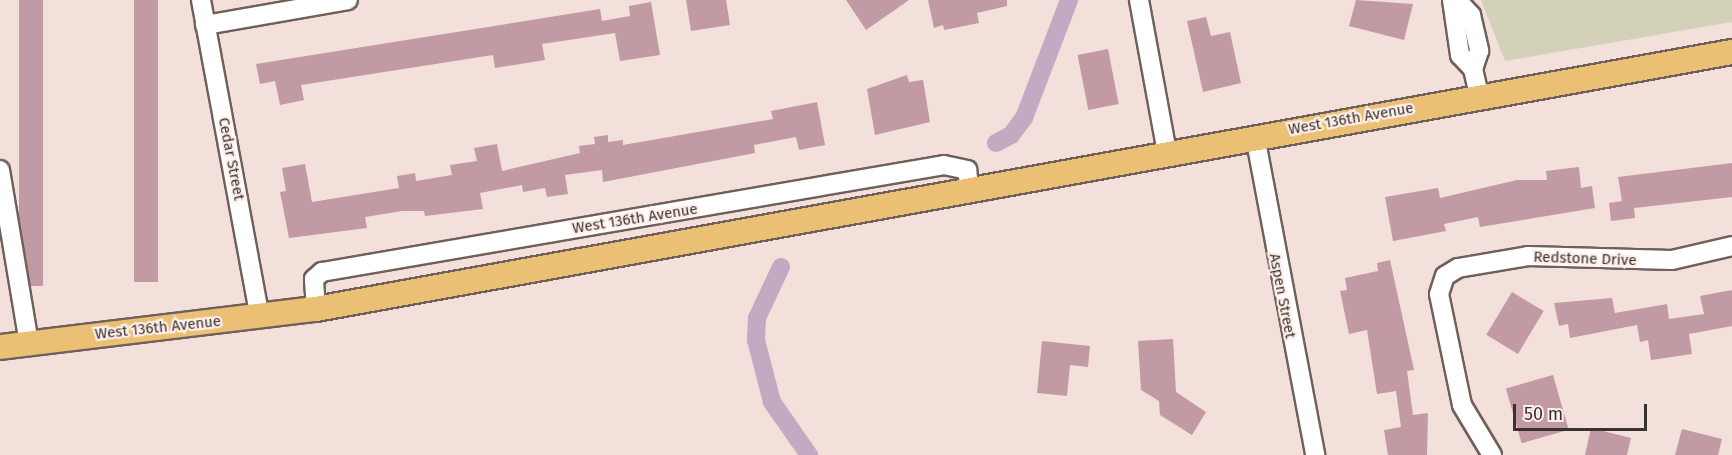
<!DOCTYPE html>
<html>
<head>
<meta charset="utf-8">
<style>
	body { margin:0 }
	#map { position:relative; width:1732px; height:455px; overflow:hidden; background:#f3e0db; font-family:"Fira Sans",sans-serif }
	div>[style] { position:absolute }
	.green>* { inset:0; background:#d3d2b9 }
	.canal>* { height:18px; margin:-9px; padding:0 9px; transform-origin:9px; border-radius:9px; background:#c5a9c3 }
	.building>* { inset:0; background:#c19aa3; transform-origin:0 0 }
	.roads { filter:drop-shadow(2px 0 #70605b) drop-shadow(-2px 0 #70605b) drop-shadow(0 2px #70605b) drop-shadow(0 -2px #70605b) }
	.minor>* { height:18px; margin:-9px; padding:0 9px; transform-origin:9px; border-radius:9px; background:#fff }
	.major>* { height:24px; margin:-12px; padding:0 12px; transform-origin:12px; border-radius:12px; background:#ebbf74 }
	span { translate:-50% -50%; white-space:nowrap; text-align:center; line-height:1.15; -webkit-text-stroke:4.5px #feefea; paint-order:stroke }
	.street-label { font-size:15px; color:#39322f }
	.scale { position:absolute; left:1513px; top:404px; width:134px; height:27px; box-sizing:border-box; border:3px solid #39322f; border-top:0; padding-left:8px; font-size:18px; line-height:21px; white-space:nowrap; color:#39322f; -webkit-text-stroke:4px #feefea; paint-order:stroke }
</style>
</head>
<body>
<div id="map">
	<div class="green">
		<div style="clip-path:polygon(1481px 0,1732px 0,1732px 22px,1505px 61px)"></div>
	</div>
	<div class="canal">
		<div style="left:996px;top:143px;width:17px;rotate:-28deg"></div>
		<div style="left:1011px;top:135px;width:21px;rotate:-53deg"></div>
		<div style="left:1024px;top:118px;width:126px;rotate:-69.1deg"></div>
		<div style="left:781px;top:267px;width:56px;rotate:115.2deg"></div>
		<div style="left:757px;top:318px;width:22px;rotate:93deg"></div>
		<div style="left:756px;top:340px;width:64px;rotate:75.5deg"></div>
		<div style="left:772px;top:402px;width:65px;rotate:55.1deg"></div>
	</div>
	<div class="building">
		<div style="left:19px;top:0;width:24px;height:286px"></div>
		<div style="left:134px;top:0;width:24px;height:282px"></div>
		<div style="clip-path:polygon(686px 0,726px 0,730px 25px,691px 31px)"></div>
		<div style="clip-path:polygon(846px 0,909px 0,866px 30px)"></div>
		<div style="clip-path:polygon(928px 0,1007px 0,1007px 6px,977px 13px,979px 23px,944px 30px,943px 25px,934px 28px)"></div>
		<div style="clip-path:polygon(1356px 0,1413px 4px,1404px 40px,1349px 26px)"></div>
		<div style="clip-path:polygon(651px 2px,660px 55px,620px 61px,615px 33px,542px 44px,545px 60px,495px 68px,493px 55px,301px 85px,304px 100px,280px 105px,275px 81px,260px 84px,256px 64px,600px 9px,602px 21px,630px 16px,629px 6px)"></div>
		<div style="clip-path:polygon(1206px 17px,1211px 36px,1230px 32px,1241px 83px,1203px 92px,1187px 21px)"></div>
		<div style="left:1108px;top:49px;width:56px;height:31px;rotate:79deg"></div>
		<div style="clip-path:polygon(907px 75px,909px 82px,923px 80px,930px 122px,875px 135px,867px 89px)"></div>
		<div style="clip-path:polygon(817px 102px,825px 145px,799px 150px,796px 137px,754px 145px,755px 153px,603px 182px,602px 170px,565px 175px,568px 194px,547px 197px,545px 188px,523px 192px,522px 185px,480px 193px,483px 209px,425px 216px,424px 211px,402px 211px,365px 217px,367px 228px,289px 238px,280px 192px,286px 191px,282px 168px,305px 164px,312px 202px,399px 188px,397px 176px,415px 173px,416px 181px,452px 175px,450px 165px,477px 161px,474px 148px,497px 144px,502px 171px,580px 153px,579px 146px,595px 144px,594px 137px,608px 135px,608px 142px,623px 140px,623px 145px,773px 119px,771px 111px)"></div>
		<div style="clip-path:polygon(1732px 163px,1732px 197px,1634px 208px,1635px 218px,1611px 221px,1609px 203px,1622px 201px,1618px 177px)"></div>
		<div style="clip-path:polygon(1579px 167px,1581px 188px,1592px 186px,1595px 208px,1480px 227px,1478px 217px,1444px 224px,1446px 231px,1393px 241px,1385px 197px,1438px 188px,1440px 198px,1517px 180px,1547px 180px,1546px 171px)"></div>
		<div style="clip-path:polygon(1390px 260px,1414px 370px,1407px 371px,1413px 415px,1428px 413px,1427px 455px,1388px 455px,1384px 430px,1401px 427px,1396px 391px,1377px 394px,1367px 330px,1349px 334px,1340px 291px,1347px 290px,1345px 278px,1378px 271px,1377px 263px)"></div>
		<div style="clip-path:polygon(1732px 290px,1732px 326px,1689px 334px,1692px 354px,1651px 360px,1648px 340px,1640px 342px,1637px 325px,1570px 338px,1568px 324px,1559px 326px,1554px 303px,1612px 298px,1615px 313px,1667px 304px,1669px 319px,1704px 314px,1700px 296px)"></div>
		<div style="left:1512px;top:292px;width:37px;height:50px;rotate:31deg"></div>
		<div style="clip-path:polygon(1173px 339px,1176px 392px,1206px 412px,1192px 435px,1160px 415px,1159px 401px,1141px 390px,1138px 341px)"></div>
		<div style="clip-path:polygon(1042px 341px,1090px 346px,1088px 367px,1070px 365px,1067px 396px,1037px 393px)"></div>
		<div style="left:1553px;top:375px;width:57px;height:49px;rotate:74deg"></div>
		<div style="clip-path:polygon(1591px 428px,1631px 438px,1627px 455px,1585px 455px)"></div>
		<div style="clip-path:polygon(1682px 429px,1722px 439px,1718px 455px,1675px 455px)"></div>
	</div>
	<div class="roads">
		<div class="minor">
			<div style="left:201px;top:0;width:322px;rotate:79.5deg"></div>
			<div style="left:1139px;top:0;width:156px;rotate:79.6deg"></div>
			<div style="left:1452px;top:0;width:56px;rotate:81.7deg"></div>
			<div style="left:1460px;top:55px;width:19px;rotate:47deg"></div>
			<div style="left:1473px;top:69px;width:27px;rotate:77deg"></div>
			<div style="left:1457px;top:0;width:21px;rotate:47deg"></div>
			<div style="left:1471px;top:15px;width:37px;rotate:77deg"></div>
			<div style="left:1479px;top:51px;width:19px;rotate:108deg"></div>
			<div style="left:205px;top:25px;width:145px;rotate:-9.9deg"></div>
			<div style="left:1255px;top:136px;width:325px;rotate:79.3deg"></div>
			<div style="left:0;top:170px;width:175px;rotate:80.5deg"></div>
			<div style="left:316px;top:309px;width:30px;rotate:-94deg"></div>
			<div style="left:314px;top:279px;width:11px;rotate:-41deg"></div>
			<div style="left:322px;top:272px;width:631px;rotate:-9.76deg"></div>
			<div style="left:944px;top:165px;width:24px;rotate:12deg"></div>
			<div style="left:967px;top:170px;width:21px;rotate:82deg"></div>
			<div style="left:1492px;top:455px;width:58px;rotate:-121deg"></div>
			<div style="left:1462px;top:405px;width:113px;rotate:-101.7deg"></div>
			<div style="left:1439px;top:294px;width:19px;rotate:-72deg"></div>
			<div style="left:1445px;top:276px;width:15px;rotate:-32deg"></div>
			<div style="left:1458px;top:268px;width:71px;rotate:-9.7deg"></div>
			<div style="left:1528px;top:256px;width:144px;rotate:1.6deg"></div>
			<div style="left:1672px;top:260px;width:62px;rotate:-13.1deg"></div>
		</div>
		<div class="major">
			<div style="left:0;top:347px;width:318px;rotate:-6.9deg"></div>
			<div style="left:316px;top:309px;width:1439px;rotate:-10.29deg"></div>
		</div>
	</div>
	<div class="street-label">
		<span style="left:1351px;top:119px;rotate:-10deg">West 136th Avenue</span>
		<span style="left:231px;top:159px;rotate:79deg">Cedar Street</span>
		<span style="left:635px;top:219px;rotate:-9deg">West 136th Avenue</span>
		<span style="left:1585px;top:259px;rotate:2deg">Redstone Drive</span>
		<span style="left:1282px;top:296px;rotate:79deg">Aspen Street</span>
		<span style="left:158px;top:328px;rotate:-6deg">West 136th Avenue</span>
	</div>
	<div class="scale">50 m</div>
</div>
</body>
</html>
